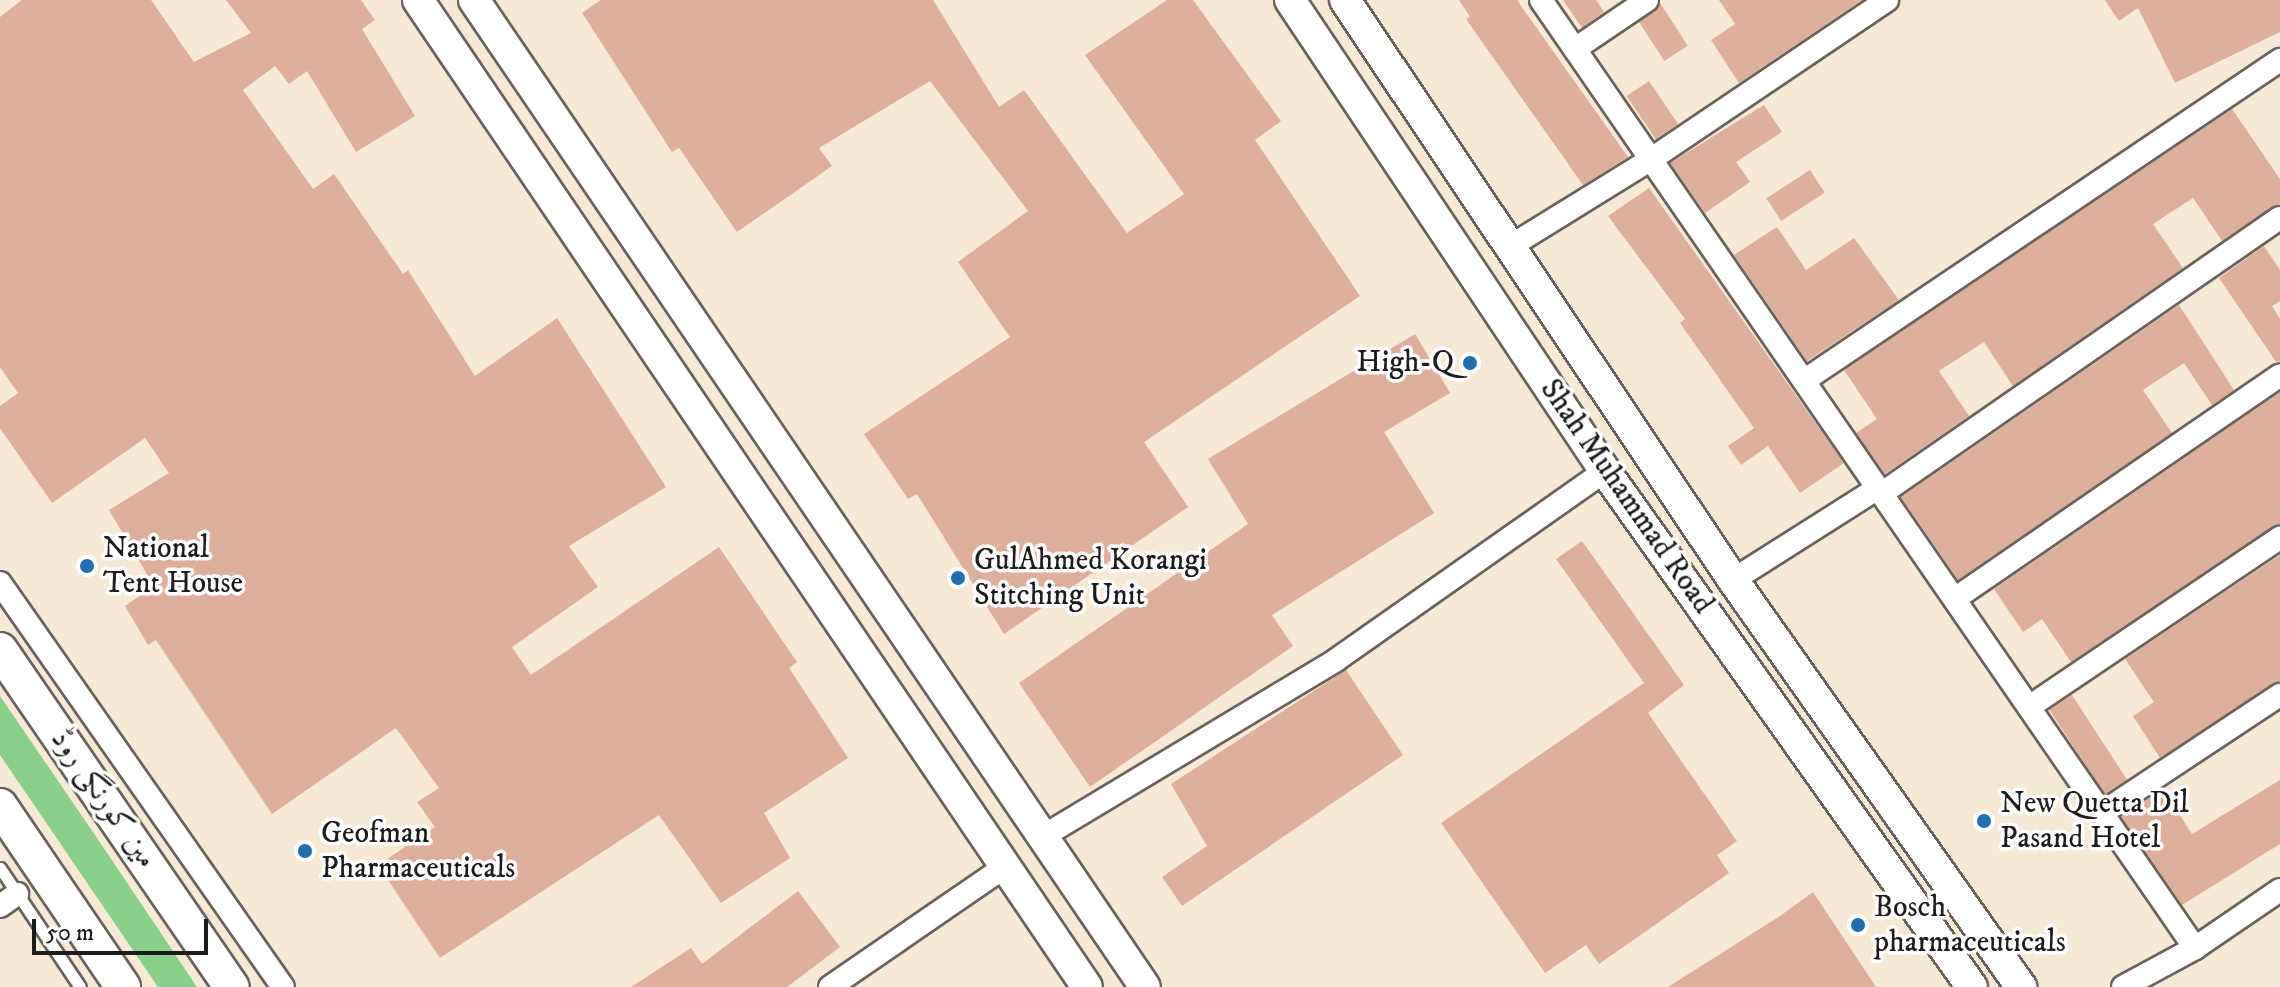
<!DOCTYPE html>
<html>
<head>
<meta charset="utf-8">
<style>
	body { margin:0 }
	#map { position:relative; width:2280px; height:987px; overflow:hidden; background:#f6e9d5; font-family:"IM FELL DW Pica",Amiri,serif }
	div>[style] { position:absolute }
	.green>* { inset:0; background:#8bd08a }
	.building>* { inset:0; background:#deaf9c; transform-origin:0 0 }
	.roads { filter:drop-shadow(2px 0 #68645d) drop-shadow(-2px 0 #68645d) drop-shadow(0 2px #68645d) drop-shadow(0 -2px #68645d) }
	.lane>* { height:11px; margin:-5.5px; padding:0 5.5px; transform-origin:5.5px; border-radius:5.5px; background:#fff }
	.street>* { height:22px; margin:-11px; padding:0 11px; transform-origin:11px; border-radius:11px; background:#fff }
	.secondary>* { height:30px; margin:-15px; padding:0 15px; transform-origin:15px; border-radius:15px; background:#fff }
	.primary>* { height:34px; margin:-17px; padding:0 17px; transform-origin:17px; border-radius:17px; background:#fff }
	.dots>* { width:22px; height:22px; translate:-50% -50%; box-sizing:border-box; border:4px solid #fff; border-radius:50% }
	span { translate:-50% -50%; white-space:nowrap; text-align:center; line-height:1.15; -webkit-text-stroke:7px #fff; paint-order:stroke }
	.poi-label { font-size:30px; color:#1c1c1c }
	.right { translate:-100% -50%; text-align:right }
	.left { translate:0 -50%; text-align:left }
	.street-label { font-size:30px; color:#1c1c1c }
	.scale { position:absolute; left:32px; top:919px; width:176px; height:36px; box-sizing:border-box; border:4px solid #1c1c1c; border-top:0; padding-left:10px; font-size:24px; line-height:28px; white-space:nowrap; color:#1c1c1c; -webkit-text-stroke:6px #fff; paint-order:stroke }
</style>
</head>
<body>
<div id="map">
	<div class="green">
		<div style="clip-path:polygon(0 696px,97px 838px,197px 987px,158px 987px,0 755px)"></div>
	</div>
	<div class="building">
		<div style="clip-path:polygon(22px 0,151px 0,194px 62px,251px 33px,226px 0,361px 0,375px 20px,362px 29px,415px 116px,356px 152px,307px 71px,289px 84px,275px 66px,243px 90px,313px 189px,334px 174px,403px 274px,408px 270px,475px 376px,557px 318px,666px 487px,569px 546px,598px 587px,512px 647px,531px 675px,719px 547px,797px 662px,789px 668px,848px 758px,764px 813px,790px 858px,721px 903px,659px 815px,440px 958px,378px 865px,435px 827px,417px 802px,439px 788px,396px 728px,272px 814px,156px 640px,148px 645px,125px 606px,154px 586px,109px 510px,169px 473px,145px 438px,52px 503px,0 428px,0 406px,18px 393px,0 367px,0 17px)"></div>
		<div style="clip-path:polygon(601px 0,933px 0,999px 107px,1024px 90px,1127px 233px,1184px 194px,1085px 55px,1167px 0,1193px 0,1281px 121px,1255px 140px,1360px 296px,1144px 442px,1188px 507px,1004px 634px,917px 494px,908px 499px,864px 434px,1010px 337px,958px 262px,1028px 211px,930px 81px,819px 148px,832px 166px,737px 232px,679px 148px,672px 152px,582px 13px)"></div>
		<div style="clip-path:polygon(1459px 0,1517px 0,1628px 157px,1583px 185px,1466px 19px,1470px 17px)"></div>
		<div style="clip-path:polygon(1563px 0,1596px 0,1604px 12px,1582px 28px)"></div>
		<div style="clip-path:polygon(1719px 0,1862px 0,1739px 83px,1711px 40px,1735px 24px)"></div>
		<div style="clip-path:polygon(2105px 0,2280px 0,2280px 32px,2175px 83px,2138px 8px,2119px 21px)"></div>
		<div style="left:1660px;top:3px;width:51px;height:28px;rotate:57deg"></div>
		<div style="left:1649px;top:81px;width:52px;height:27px;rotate:56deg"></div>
		<div style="clip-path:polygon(1764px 105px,1782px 132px,1736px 162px,1750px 182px,1705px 213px,1670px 163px)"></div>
		<div style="clip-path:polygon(2232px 109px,2280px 179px,2280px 204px,2222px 241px,2193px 198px,2153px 224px,2183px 268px,2013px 386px,1984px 342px,1939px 371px,1969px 416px,1885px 474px,1856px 433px,1877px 419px,1844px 370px)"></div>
		<div style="left:1810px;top:170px;width:27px;height:52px;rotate:57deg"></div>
		<div style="clip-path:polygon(1649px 188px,1844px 463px,1800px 493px,1768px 446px,1741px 465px,1728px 446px,1754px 428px,1680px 323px,1685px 319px,1608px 216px)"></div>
		<div style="clip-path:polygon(1777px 227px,1806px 270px,1854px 238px,1899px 300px,1807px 361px,1734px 255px)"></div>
		<div style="clip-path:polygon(2264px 246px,2280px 270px,2280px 301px,2272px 306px,2280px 319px,2280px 361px,2276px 362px,2219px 278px)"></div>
		<div style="clip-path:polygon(2179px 305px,2234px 390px,2212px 405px,2184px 363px,2143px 390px,2172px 433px,1958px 580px,1901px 497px)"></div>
		<div style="clip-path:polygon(1415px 334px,1450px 393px,1384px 432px,1434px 513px,1272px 615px,1293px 646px,1090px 787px,1019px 683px,1248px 524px,1208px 459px)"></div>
		<div style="clip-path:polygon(2280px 392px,2280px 524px,2071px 662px,2042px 619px,2023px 632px,1994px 589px)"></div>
		<div style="clip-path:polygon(1582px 541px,1684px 685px,1648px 713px,1737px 841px,1717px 855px,1729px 873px,1599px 964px,1586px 945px,1545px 973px,1441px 823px,1644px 683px,1556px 559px)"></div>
		<div style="clip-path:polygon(2280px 555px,2280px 681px,2160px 758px,2133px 716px,2154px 702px,2125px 659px)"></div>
		<div style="clip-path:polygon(1346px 670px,1403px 755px,1182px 906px,1162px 877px,1207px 846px,1171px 784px)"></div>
		<div style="left:2072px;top:695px;width:101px;height:27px;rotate:57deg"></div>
		<div style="clip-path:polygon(2280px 780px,2280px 844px,2182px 905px,2121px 817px,2163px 789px,2192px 834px)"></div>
		<div style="clip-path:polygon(798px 891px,840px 947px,787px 987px,631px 987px,691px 948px,702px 964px)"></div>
		<div style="clip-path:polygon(1813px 892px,1876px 987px,1668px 987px,1780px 916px)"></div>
	</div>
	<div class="roads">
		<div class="lane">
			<div style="left:0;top:868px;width:143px;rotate:56.1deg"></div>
		</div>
		<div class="street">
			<div style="left:1541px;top:0;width:1152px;rotate:55.4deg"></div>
			<div style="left:1575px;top:49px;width:87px;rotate:-34.2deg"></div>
			<div style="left:1509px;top:247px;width:166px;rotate:-31.7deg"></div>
			<div style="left:1650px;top:160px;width:286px;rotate:-34deg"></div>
			<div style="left:1805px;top:380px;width:573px;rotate:-33.97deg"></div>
			<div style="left:1881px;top:494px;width:485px;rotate:-34.7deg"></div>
			<div style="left:1733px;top:580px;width:172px;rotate:-32.4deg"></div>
			<div style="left:0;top:583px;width:493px;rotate:55deg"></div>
			<div style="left:1956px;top:598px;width:393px;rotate:-34.5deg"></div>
			<div style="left:2029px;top:707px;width:303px;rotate:-34deg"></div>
			<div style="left:2103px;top:812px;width:212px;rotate:-33.5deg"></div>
			<div style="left:1042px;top:837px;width:343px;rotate:-31deg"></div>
			<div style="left:1336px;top:660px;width:329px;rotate:-35.1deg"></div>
			<div style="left:0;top:906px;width:21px;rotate:-35deg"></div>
			<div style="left:830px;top:987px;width:210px;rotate:-34.5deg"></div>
			<div style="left:2123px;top:987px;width:82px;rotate:-28.4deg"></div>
			<div style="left:2195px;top:948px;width:103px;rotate:-34.3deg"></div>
		</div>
		<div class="secondary">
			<div style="left:418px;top:0;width:1192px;rotate:55.87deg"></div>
			<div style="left:474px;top:0;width:1193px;rotate:55.79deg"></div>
			<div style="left:1290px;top:0;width:567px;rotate:56.23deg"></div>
			<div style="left:1605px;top:471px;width:633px;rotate:54.58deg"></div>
			<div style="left:1345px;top:0;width:698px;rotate:56.22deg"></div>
			<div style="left:1733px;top:580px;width:499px;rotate:54.7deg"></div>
		</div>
		<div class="primary">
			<div style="left:0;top:650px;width:409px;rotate:55.5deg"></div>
			<div style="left:0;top:806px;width:219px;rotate:55.8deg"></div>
		</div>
	</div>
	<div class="dots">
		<div style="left:1470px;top:363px;background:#1f6fb2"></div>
		<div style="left:87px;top:566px;background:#1f6fb2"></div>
		<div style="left:958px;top:578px;background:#1f6fb2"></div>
		<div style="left:1984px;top:821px;background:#1f6fb2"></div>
		<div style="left:305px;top:851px;background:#1f6fb2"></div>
		<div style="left:1858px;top:925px;background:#1f6fb2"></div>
	</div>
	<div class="poi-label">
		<span class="right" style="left:1454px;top:363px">High-Q</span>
		<span class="left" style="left:103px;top:566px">National<br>Tent House</span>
		<span class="left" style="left:974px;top:578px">GulAhmed Korangi<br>Stitching Unit</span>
		<span class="left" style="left:2000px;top:821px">New Quetta Dil<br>Pasand Hotel</span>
		<span class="left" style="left:321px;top:851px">Geofman<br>Pharmaceuticals</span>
		<span class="left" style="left:1874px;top:925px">Bosch<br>pharmaceuticals</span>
	</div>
	<div class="street-label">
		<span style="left:1626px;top:497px;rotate:55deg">Shah Muhammad Road</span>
		<span style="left:103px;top:799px;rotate:55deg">مین کورنگی روڈ</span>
	</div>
	<div class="scale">50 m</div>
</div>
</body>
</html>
